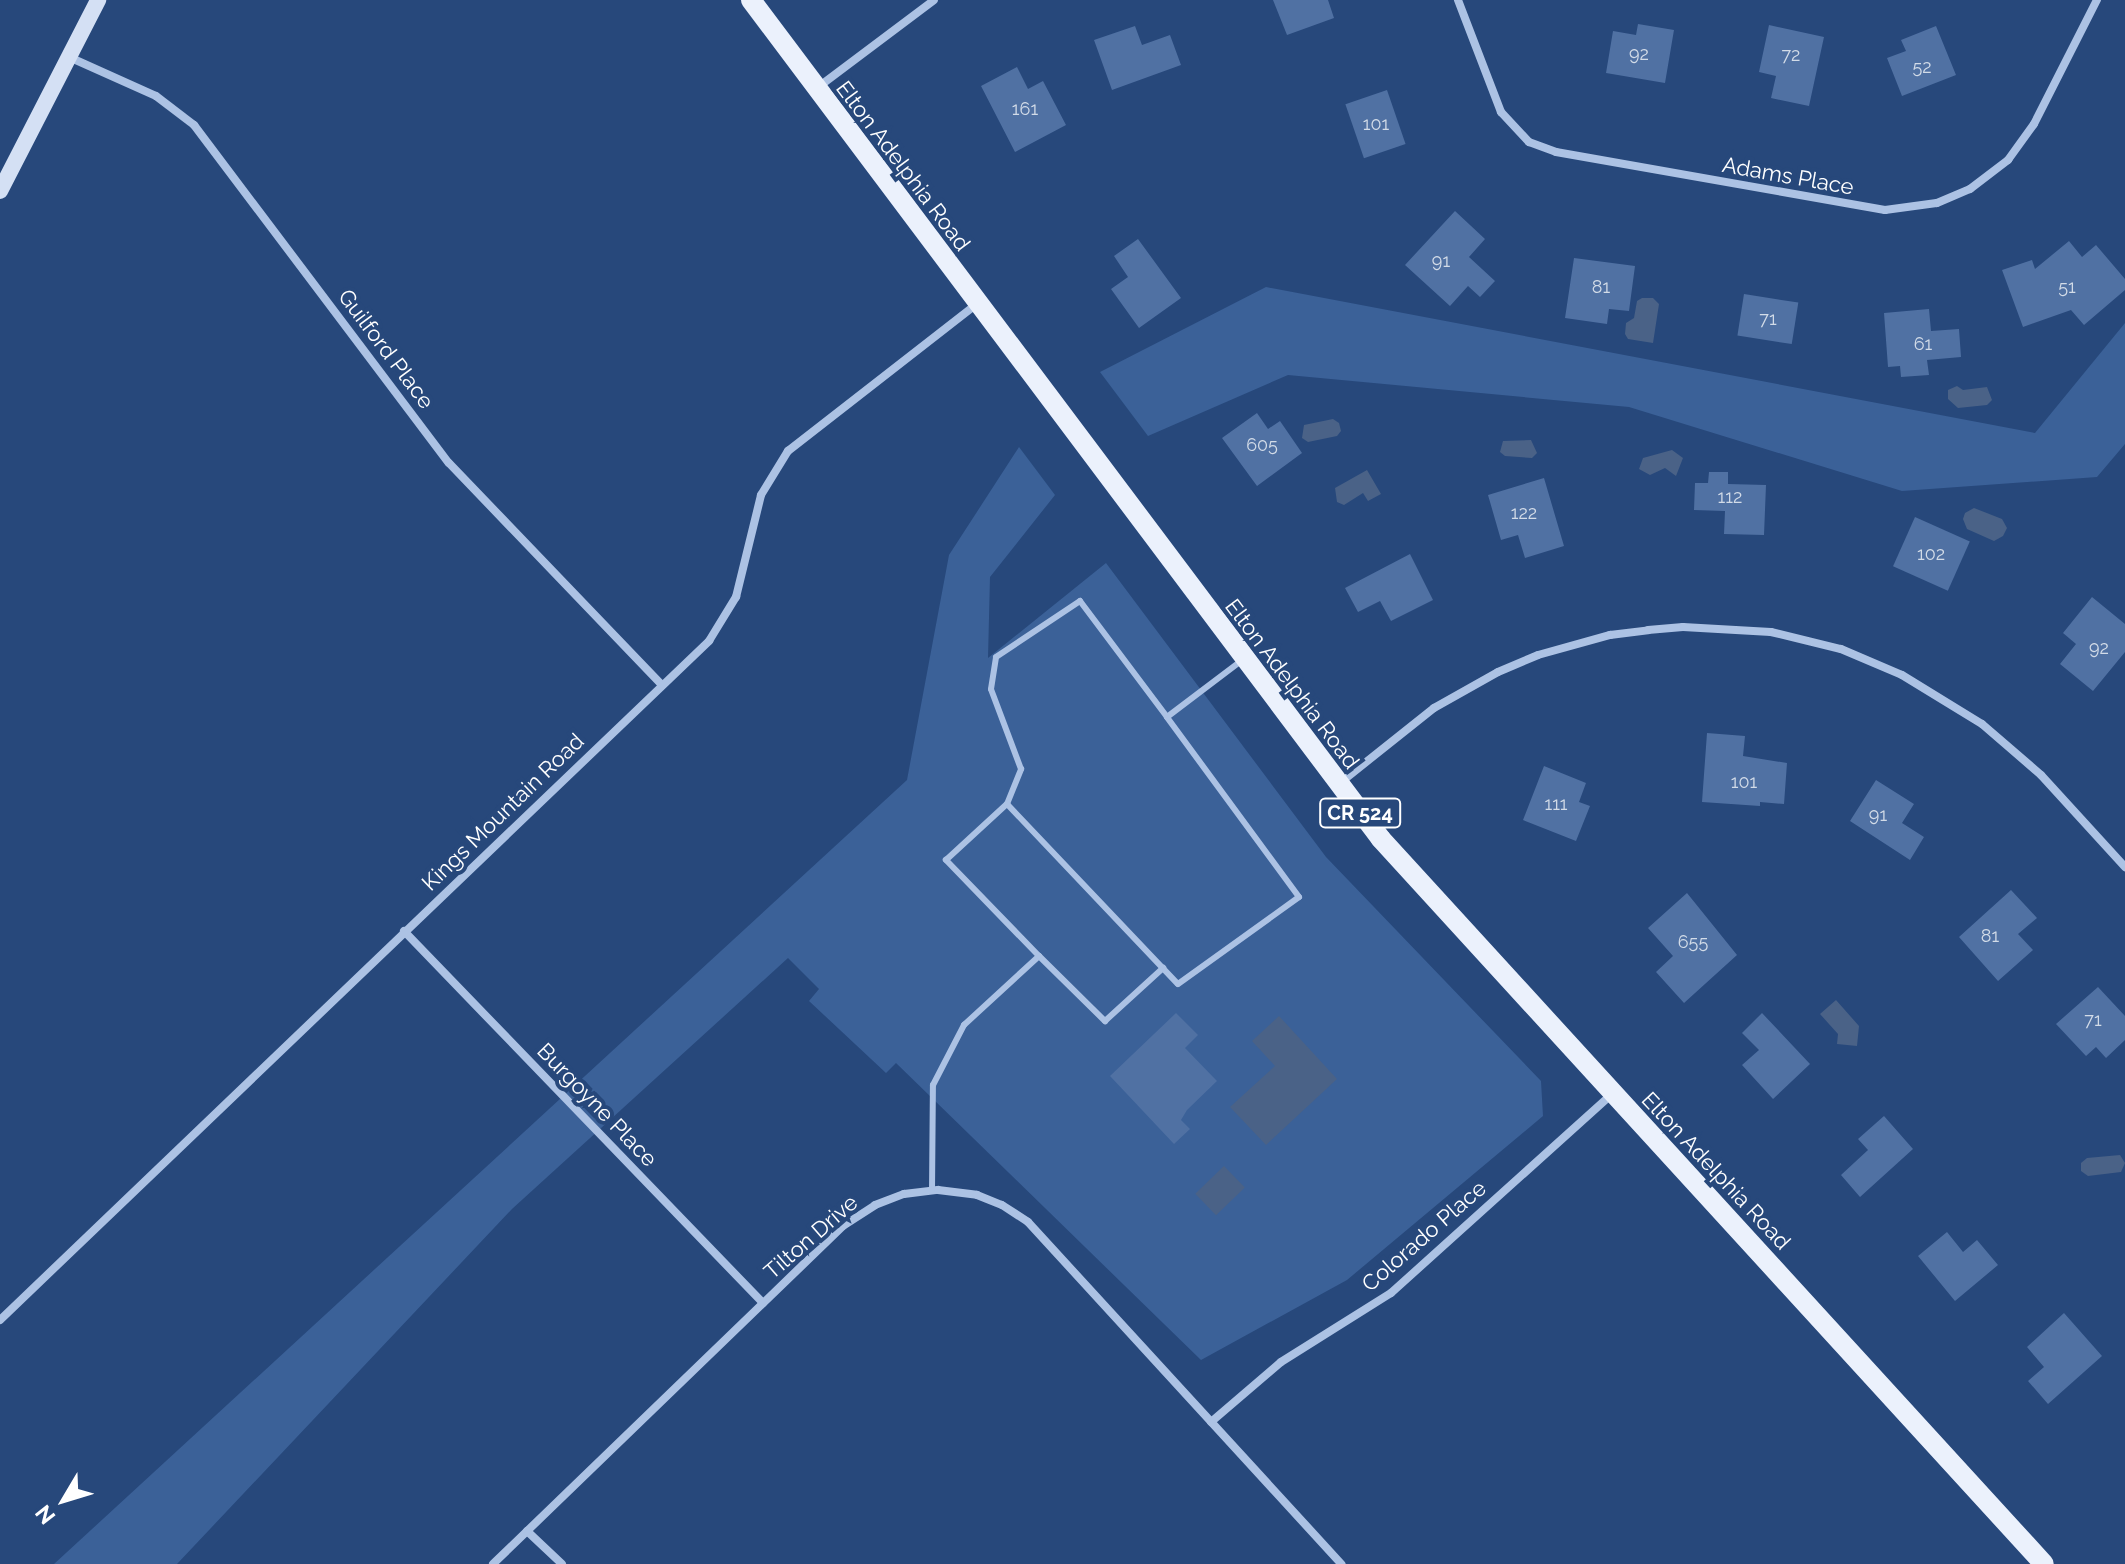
<!DOCTYPE html>
<html>
<head>
<meta charset="utf-8">
<style>
	body { margin:0 }
	#map { position:relative; width:2125px; height:1564px; overflow:hidden; background:#27487b; font-family:Raleway,sans-serif }
	div>[style] { position:absolute }
	.green>* { inset:0; background:#3b6198 }
	.water>* { inset:0; background:#4a6287; transform-origin:0 0 }
	.building>* { inset:0; background:#5071a3; transform-origin:0 0 }
	.lane>* { height:6px; margin:-3px; padding:0 3px; transform-origin:3px; border-radius:3px; background:#acc2e4 }
	.street>* { height:8px; margin:-4px; padding:0 4px; transform-origin:4px; border-radius:4px; background:#acc2e4 }
	.secondary>* { height:16px; margin:-8px; padding:0 8px; transform-origin:8px; border-radius:8px; background:#d4e0f4 }
	.primary>* { height:20px; margin:-10px; padding:0 10px; transform-origin:10px; border-radius:10px; background:#ebf1fc }
	span { translate:-50% -50%; white-space:nowrap; text-align:center; line-height:1.15; -webkit-text-stroke:8px #27487b; paint-order:stroke }
	.number-label { font-size:18px; color:#d3dce8 }
	.number-label span { -webkit-text-stroke-width:0 }
	.shield-label span { padding:2px 6px; background:#27487b; border:2px solid; border-radius:6px; -webkit-text-stroke-width:0 }
	.shield-label { font-size:20px; color:#fff; font-weight:700 }
	.street-label { font-size:22px; color:#fff }
	.north { position:absolute; left:24px; top:1460px; width:80px; height:80px; -webkit-text-stroke:6px #27487b; paint-order:stroke; rotate:232deg; font-size:22px; font-weight:700; line-height:32px; text-align:center; color:#fff }
	.north::after { content:''; display:block; margin:auto; width:28px; height:36px; background:#fff; clip-path:polygon(50% 0,100% 100%,50% 72%,0 100%) }
</style>
</head>
<body>
<div id="map">
	<div class="green">
		<div style="clip-path:polygon(1266px 287px,2035px 433px,2125px 323px,2125px 444px,2097px 477px,1902px 491px,1629px 407px,1288px 375px,1148px 436px,1100px 372px)"></div>
		<div style="clip-path:polygon(1019px 447px,1055px 495px,990px 577px,988px 658px,1106px 563px,1326px 857px,1541px 1081px,1543px 1116px,1347px 1280px,1201px 1360px,896px 1063px,886px 1073px,809px 1001px,819px 989px,788px 958px,512px 1209px,177px 1564px,54px 1564px,907px 780px,949px 555px)"></div>
	</div>
	<div class="water">
		<div style="clip-path:polygon(1642px 298px,1653px 298px,1659px 304px,1653px 343px,1628px 339px,1625px 334px,1626px 323px,1634px 318px,1637px 301px)"></div>
		<div style="clip-path:polygon(1957px 386px,1963px 390px,1987px 387px,1992px 400px,1987px 405px,1958px 408px,1948px 399px,1948px 390px)"></div>
		<div style="clip-path:polygon(1333px 419px,1339px 423px,1341px 431px,1337px 436px,1308px 442px,1302px 438px,1304px 425px)"></div>
		<div style="clip-path:polygon(1531px 440px,1537px 453px,1532px 458px,1505px 456px,1500px 452px,1503px 441px)"></div>
		<div style="clip-path:polygon(1672px 450px,1683px 458px,1676px 476px,1665px 468px,1650px 475px,1639px 469px,1643px 458px)"></div>
		<div style="clip-path:polygon(1367px 470px,1381px 494px,1368px 501px,1363px 493px,1344px 505px,1337px 502px,1335px 488px)"></div>
		<div style="clip-path:polygon(1974px 508px,2002px 519px,2007px 528px,2003px 536px,1994px 541px,1967px 529px,1963px 519px,1965px 513px)"></div>
		<div style="clip-path:polygon(1836px 1000px,1859px 1026px,1857px 1046px,1837px 1044px,1838px 1034px,1820px 1014px)"></div>
		<div style="clip-path:polygon(1279px 1016px,1337px 1079px,1266px 1145px,1230px 1107px,1275px 1066px,1252px 1041px)"></div>
		<div style="clip-path:polygon(2120px 1155px,2125px 1163px,2121px 1172px,2088px 1176px,2081px 1171px,2081px 1163px,2087px 1158px)"></div>
		<div style="left:1224px;top:1166px;width:30px;height:40px;rotate:46deg"></div>
	</div>
	<div class="building">
		<div style="clip-path:polygon(1273px 0,1328px 0,1334px 18px,1287px 35px)"></div>
		<div style="clip-path:polygon(1638px 24px,1674px 30px,1665px 83px,1606px 73px,1613px 31px,1636px 35px)"></div>
		<div style="clip-path:polygon(1769px 25px,1824px 37px,1809px 106px,1771px 98px,1776px 76px,1759px 72px)"></div>
		<div style="clip-path:polygon(1135px 26px,1142px 45px,1170px 35px,1181px 65px,1112px 90px,1094px 40px)"></div>
		<div style="clip-path:polygon(1936px 26px,1956px 75px,1902px 96px,1887px 58px,1906px 51px,1901px 40px)"></div>
		<div style="clip-path:polygon(1017px 67px,1028px 89px,1043px 81px,1066px 125px,1015px 152px,981px 86px)"></div>
		<div style="left:1387px;top:90px;width:57px;height:44px;rotate:71deg"></div>
		<div style="clip-path:polygon(1455px 211px,1485px 239px,1469px 257px,1495px 281px,1480px 297px,1468px 286px,1450px 306px,1405px 265px)"></div>
		<div style="clip-path:polygon(1138px 239px,1181px 298px,1139px 328px,1111px 289px,1128px 277px,1114px 256px)"></div>
		<div style="clip-path:polygon(2069px 241px,2082px 257px,2096px 245px,2125px 279px,2125px 290px,2084px 325px,2071px 310px,2023px 327px,2002px 270px,2032px 260px,2035px 269px)"></div>
		<div style="clip-path:polygon(1574px 258px,1635px 266px,1629px 311px,1609px 309px,1607px 324px,1565px 318px)"></div>
		<div style="left:1744px;top:294px;width:55px;height:42px;rotate:9deg"></div>
		<div style="clip-path:polygon(1929px 309px,1931px 331px,1959px 329px,1961px 357px,1927px 360px,1929px 375px,1901px 377px,1900px 366px,1888px 367px,1884px 313px)"></div>
		<div style="clip-path:polygon(1257px 413px,1268px 429px,1280px 421px,1302px 453px,1257px 486px,1222px 438px)"></div>
		<div style="clip-path:polygon(1709px 472px,1728px 472px,1728px 484px,1766px 485px,1764px 535px,1724px 534px,1725px 511px,1694px 510px,1695px 483px,1708px 483px)"></div>
		<div style="clip-path:polygon(1544px 478px,1564px 546px,1525px 558px,1518px 535px,1501px 540px,1488px 495px)"></div>
		<div style="left:1915px;top:517px;width:60px;height:54px;rotate:24deg"></div>
		<div style="clip-path:polygon(1410px 554px,1433px 600px,1391px 621px,1380px 601px,1358px 612px,1345px 588px)"></div>
		<div style="clip-path:polygon(2092px 597px,2125px 624px,2125px 652px,2093px 691px,2060px 664px,2076px 644px,2063px 633px)"></div>
		<div style="clip-path:polygon(1707px 733px,1745px 736px,1743px 756px,1787px 763px,1784px 804px,1760px 802px,1760px 806px,1702px 802px)"></div>
		<div style="clip-path:polygon(1544px 766px,1586px 783px,1579px 802px,1590px 806px,1576px 841px,1523px 820px)"></div>
		<div style="clip-path:polygon(1876px 780px,1914px 804px,1902px 823px,1924px 837px,1910px 860px,1850px 821px)"></div>
		<div style="clip-path:polygon(2011px 890px,2037px 918px,2018px 934px,2033px 950px,1998px 981px,1959px 937px)"></div>
		<div style="clip-path:polygon(1687px 893px,1737px 955px,1684px 1003px,1656px 972px,1673px 956px,1648px 928px)"></div>
		<div style="clip-path:polygon(2098px 987px,2125px 1016px,2125px 1040px,2106px 1058px,2096px 1047px,2086px 1056px,2056px 1024px)"></div>
		<div style="clip-path:polygon(1176px 1013px,1198px 1035px,1185px 1048px,1217px 1081px,1187px 1110px,1181px 1120px,1190px 1129px,1174px 1144px,1110px 1076px)"></div>
		<div style="clip-path:polygon(1762px 1013px,1810px 1064px,1773px 1099px,1742px 1065px,1759px 1050px,1742px 1033px)"></div>
		<div style="clip-path:polygon(1884px 1116px,1913px 1149px,1860px 1197px,1841px 1175px,1868px 1150px,1858px 1139px)"></div>
		<div style="clip-path:polygon(1947px 1232px,1963px 1252px,1977px 1240px,1998px 1265px,1955px 1301px,1918px 1256px)"></div>
		<div style="clip-path:polygon(2064px 1313px,2102px 1356px,2048px 1404px,2028px 1381px,2044px 1367px,2027px 1347px)"></div>
	</div>
	<div class="lane">
		<div style="left:1007px;top:804px;width:38px;rotate:-68deg"></div>
		<div style="left:1021px;top:769px;width:85px;rotate:-110.6deg"></div>
		<div style="left:991px;top:689px;width:32px;rotate:-81deg"></div>
		<div style="left:996px;top:657px;width:101px;rotate:-33.7deg"></div>
		<div style="left:1080px;top:601px;width:145px;rotate:53.1deg"></div>
		<div style="left:1039px;top:956px;width:93px;rotate:44.6deg"></div>
		<div style="left:1105px;top:1021px;width:79px;rotate:-42.4deg"></div>
		<div style="left:932px;top:1191px;width:106px;rotate:-89.5deg"></div>
		<div style="left:933px;top:1085px;width:68px;rotate:-62.7deg"></div>
		<div style="left:964px;top:1025px;width:102px;rotate:-42.6deg"></div>
		<div style="left:1039px;top:956px;width:134px;rotate:-134.1deg"></div>
		<div style="left:946px;top:860px;width:83px;rotate:-42.6deg"></div>
		<div style="left:1007px;top:804px;width:248px;rotate:46.5deg"></div>
		<div style="left:1178px;top:984px;width:149px;rotate:-35.7deg"></div>
		<div style="left:1299px;top:897px;width:223px;rotate:-126.3deg"></div>
		<div style="left:1167px;top:717px;width:93px;rotate:-37.1deg"></div>
	</div>
	<div class="street">
		<div style="left:1458px;top:0;width:120px;rotate:69deg"></div>
		<div style="left:1501px;top:112px;width:41px;rotate:47deg"></div>
		<div style="left:1529px;top:142px;width:29px;rotate:20deg"></div>
		<div style="left:1556px;top:152px;width:334px;rotate:10deg"></div>
		<div style="left:1885px;top:210px;width:52px;rotate:-7.7deg"></div>
		<div style="left:1937px;top:203px;width:36px;rotate:-23deg"></div>
		<div style="left:1970px;top:189px;width:48px;rotate:-37.3deg"></div>
		<div style="left:2008px;top:160px;width:44px;rotate:-54.2deg"></div>
		<div style="left:2034px;top:124px;width:139px;rotate:-63.1deg"></div>
		<div style="left:69px;top:57px;width:95px;rotate:24.1deg"></div>
		<div style="left:156px;top:96px;width:48px;rotate:37.3deg"></div>
		<div style="left:194px;top:125px;width:423px;rotate:53deg"></div>
		<div style="left:449px;top:463px;width:308px;rotate:46.2deg"></div>
		<div style="left:817px;top:88px;width:146px;rotate:-36.9deg"></div>
		<div style="left:1341px;top:782px;width:119px;rotate:-38.5deg"></div>
		<div style="left:1434px;top:708px;width:73px;rotate:-29.4deg"></div>
		<div style="left:1498px;top:672px;width:43px;rotate:-23deg"></div>
		<div style="left:1538px;top:655px;width:75px;rotate:-15.5deg"></div>
		<div style="left:1610px;top:635px;width:38px;rotate:-7deg"></div>
		<div style="left:1648px;top:630px;width:35px;rotate:-5deg"></div>
		<div style="left:1683px;top:627px;width:88px;rotate:3.3deg"></div>
		<div style="left:1771px;top:632px;width:72px;rotate:13.7deg"></div>
		<div style="left:1841px;top:649px;width:66px;rotate:23.1deg"></div>
		<div style="left:1902px;top:675px;width:94px;rotate:31.5deg"></div>
		<div style="left:1982px;top:724px;width:78px;rotate:40.8deg"></div>
		<div style="left:2041px;top:775px;width:125px;rotate:47.6deg"></div>
		<div style="left:404px;top:931px;width:517px;rotate:46.02deg"></div>
		<div style="left:0;top:1320px;width:982px;rotate:-43.76deg"></div>
		<div style="left:709px;top:641px;width:52px;rotate:-58.5deg"></div>
		<div style="left:736px;top:597px;width:105px;rotate:-76.2deg"></div>
		<div style="left:761px;top:495px;width:52px;rotate:-58.5deg"></div>
		<div style="left:788px;top:451px;width:239px;rotate:-37.9deg"></div>
		<div style="left:1211px;top:1422px;width:92px;rotate:-40.6deg"></div>
		<div style="left:1281px;top:1362px;width:130px;rotate:-32.1deg"></div>
		<div style="left:1391px;top:1293px;width:297px;rotate:-42deg"></div>
		<div style="left:527px;top:1531px;width:48px;rotate:43.3deg"></div>
		<div style="left:493px;top:1564px;width:487px;rotate:-44deg"></div>
		<div style="left:843px;top:1226px;width:38px;rotate:-33deg"></div>
		<div style="left:875px;top:1205px;width:31px;rotate:-21deg"></div>
		<div style="left:904px;top:1194px;width:34px;rotate:-7deg"></div>
		<div style="left:938px;top:1190px;width:39px;rotate:7deg"></div>
		<div style="left:977px;top:1195px;width:27px;rotate:22deg"></div>
		<div style="left:1002px;top:1205px;width:31px;rotate:33deg"></div>
		<div style="left:1028px;top:1222px;width:464px;rotate:47.5deg"></div>
	</div>
	<div class="secondary">
		<div style="left:0;top:191px;width:215px;rotate:-62.8deg"></div>
	</div>
	<div class="primary">
		<div style="left:751px;top:0;width:1049px;rotate:53.1deg"></div>
		<div style="left:1381px;top:839px;width:982px;rotate:47.56deg"></div>
	</div>
	<div class="number-label">
		<span style="left:1639px;top:54px">92</span>
		<span style="left:1791px;top:55px">72</span>
		<span style="left:1922px;top:67px">52</span>
		<span style="left:1025px;top:109px">161</span>
		<span style="left:1376px;top:124px">101</span>
		<span style="left:1441px;top:261px">91</span>
		<span style="left:1601px;top:287px">81</span>
		<span style="left:2067px;top:287px">51</span>
		<span style="left:1768px;top:319px">71</span>
		<span style="left:1923px;top:344px">61</span>
		<span style="left:1262px;top:445px">605</span>
		<span style="left:1730px;top:497px">112</span>
		<span style="left:1524px;top:513px">122</span>
		<span style="left:1931px;top:554px">102</span>
		<span style="left:2099px;top:648px">92</span>
		<span style="left:1744px;top:782px">101</span>
		<span style="left:1556px;top:804px">111</span>
		<span style="left:1878px;top:815px">91</span>
		<span style="left:1990px;top:936px">81</span>
		<span style="left:1693px;top:942px">655</span>
		<span style="left:2093px;top:1020px">71</span>
	</div>
	<div class="shield-label">
		<span style="left:1360px;top:813px">CR 524</span>
	</div>
	<div class="street-label">
		<span style="left:903px;top:166px;rotate:53deg">Elton Adelphia Road</span>
		<span style="left:1788px;top:176px;rotate:10deg">Adams Place</span>
		<span style="left:386px;top:349px;rotate:53deg">Guilford Place</span>
		<span style="left:1292px;top:684px;rotate:53deg">Elton Adelphia Road</span>
		<span style="left:503px;top:812px;rotate:-44deg">Kings Mountain Road</span>
		<span style="left:597px;top:1105px;rotate:46deg">Burgoyne Place</span>
		<span style="left:1716px;top:1171px;rotate:47deg">Elton Adelphia Road</span>
		<span style="left:1424px;top:1236px;rotate:-41deg">Colorado Place</span>
		<span style="left:811px;top:1237px;rotate:-41deg">Tilton Drive</span>
	</div>
	<div class="north">N</div>
</div>
</body>
</html>
